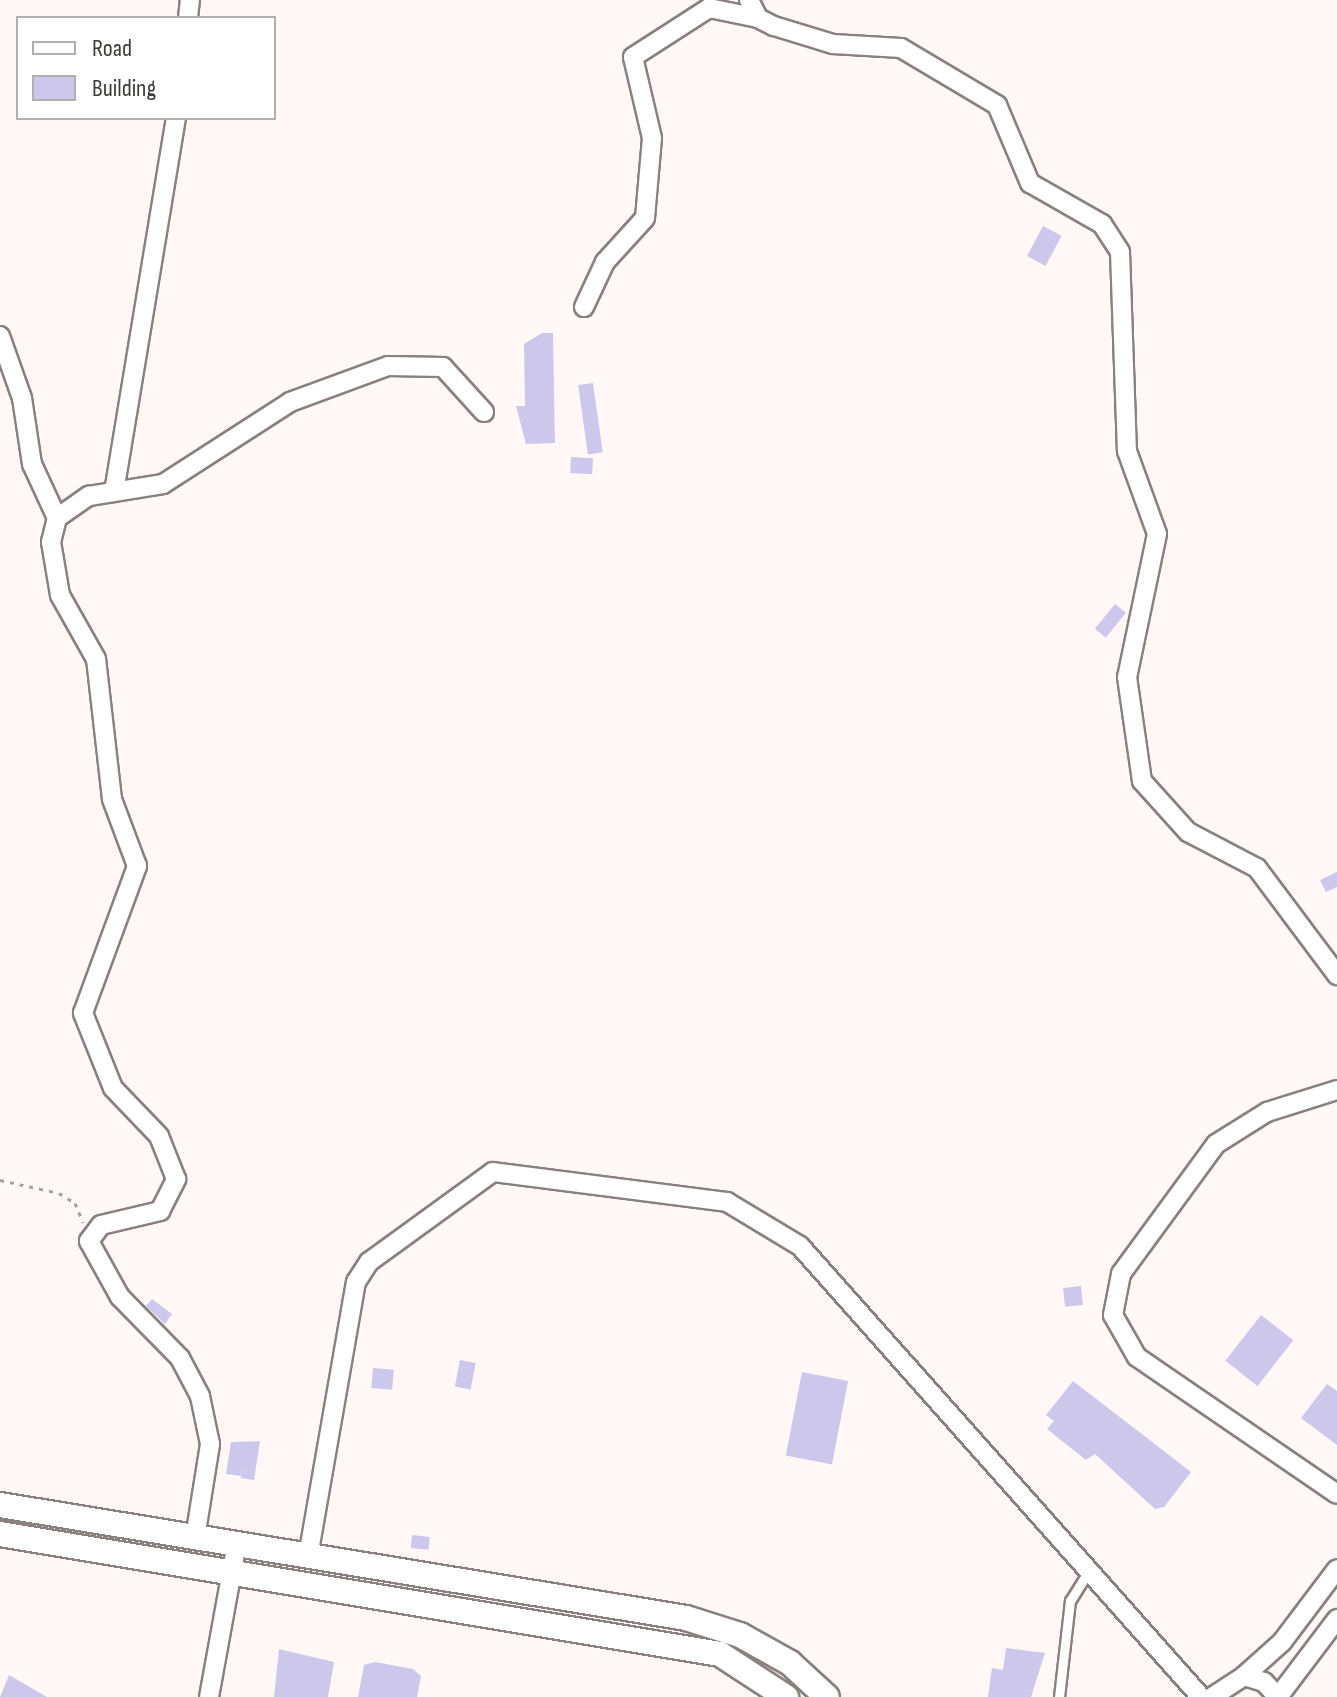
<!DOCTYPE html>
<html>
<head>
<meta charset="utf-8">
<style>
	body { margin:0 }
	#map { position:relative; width:1337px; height:1697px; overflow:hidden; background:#fff8f6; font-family:"Sofia Sans Condensed",sans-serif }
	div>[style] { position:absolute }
	.building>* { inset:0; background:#cdc7eb; transform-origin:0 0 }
	.path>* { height:3px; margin-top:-1.5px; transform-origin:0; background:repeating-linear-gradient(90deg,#a59f9d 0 4px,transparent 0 10px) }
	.roads { filter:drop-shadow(2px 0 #89817e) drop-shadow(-2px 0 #89817e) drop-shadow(0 2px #89817e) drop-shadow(0 -2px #89817e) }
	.lane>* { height:9px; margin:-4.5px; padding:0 4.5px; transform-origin:4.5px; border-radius:4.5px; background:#fff }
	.street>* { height:18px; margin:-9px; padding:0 9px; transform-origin:9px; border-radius:9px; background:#fff }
	.secondary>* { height:24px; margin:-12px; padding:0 12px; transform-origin:12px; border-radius:12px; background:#fff }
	span { translate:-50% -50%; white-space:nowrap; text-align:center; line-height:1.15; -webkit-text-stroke:6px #fff; paint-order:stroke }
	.legend { position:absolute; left:16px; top:16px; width:260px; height:104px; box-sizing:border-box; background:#fff; border:2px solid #b1afaf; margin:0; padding:10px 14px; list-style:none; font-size:24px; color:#3b3836 }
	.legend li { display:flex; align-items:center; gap:16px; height:40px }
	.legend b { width:40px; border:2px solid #b1afaf }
</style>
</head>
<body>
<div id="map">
	<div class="building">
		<div style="left:1043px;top:226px;width:21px;height:34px;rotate:28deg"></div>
		<div style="clip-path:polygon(542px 333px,553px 333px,555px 443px,526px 444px,516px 406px,525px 406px,524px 344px)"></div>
		<div style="left:593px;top:383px;width:70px;height:15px;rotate:82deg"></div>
		<div style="left:571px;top:457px;width:22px;height:16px;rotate:3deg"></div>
		<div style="left:1115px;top:604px;width:14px;height:32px;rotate:39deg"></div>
		<div style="clip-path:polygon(1337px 872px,1337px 887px,1326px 892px,1320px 880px)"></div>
		<div style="left:1081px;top:1286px;width:19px;height:18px;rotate:84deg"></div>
		<div style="clip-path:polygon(152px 1299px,172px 1314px,165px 1324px,146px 1306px)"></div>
		<div style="left:1261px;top:1315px;width:41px;height:58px;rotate:38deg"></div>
		<div style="left:460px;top:1360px;width:16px;height:27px;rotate:11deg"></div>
		<div style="left:373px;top:1368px;width:21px;height:20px;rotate:5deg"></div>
		<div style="left:802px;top:1372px;width:47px;height:85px;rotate:11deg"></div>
		<div style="clip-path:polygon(1073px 1381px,1191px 1472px,1164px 1507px,1155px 1509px,1095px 1454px,1086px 1460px,1047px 1429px,1054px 1421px,1046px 1415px)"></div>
		<div style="clip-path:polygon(1327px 1384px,1337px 1391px,1337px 1445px,1301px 1418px)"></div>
		<div style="clip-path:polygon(260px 1441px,254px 1480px,241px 1478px,244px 1464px,241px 1476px,226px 1474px,231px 1442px)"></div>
		<div style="left:412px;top:1535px;width:18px;height:13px;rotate:6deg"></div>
		<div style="clip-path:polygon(1006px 1648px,1045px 1653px,1031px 1697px,988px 1697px,992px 1668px,1003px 1670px)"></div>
		<div style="clip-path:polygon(279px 1649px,334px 1662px,328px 1697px,274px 1697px)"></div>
		<div style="clip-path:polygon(375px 1662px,413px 1669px,421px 1676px,417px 1697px,358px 1697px,364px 1665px)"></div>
		<div style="clip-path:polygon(9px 1675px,47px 1697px,0 1697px)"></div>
	</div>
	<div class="path">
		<div style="left:0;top:1180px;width:60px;rotate:12.4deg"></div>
		<div style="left:59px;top:1193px;width:19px;rotate:32deg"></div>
		<div style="left:75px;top:1203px;width:21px;rotate:67deg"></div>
	</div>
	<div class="roads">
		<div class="lane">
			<div style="left:1059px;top:1697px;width:97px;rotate:-83.5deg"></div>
			<div style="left:1070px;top:1601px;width:36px;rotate:-58deg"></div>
		</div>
		<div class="street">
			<div style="left:749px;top:0;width:20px;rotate:63deg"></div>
			<div style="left:758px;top:18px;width:18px;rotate:27deg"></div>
			<div style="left:774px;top:26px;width:62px;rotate:17deg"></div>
			<div style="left:833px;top:44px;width:68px;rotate:3.4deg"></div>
			<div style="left:901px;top:48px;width:112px;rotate:30.7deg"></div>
			<div style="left:997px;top:105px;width:85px;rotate:67.1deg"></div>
			<div style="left:1030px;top:183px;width:83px;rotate:29.7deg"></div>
			<div style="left:1102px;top:224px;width:33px;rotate:57deg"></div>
			<div style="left:1120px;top:252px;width:199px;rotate:88deg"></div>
			<div style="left:1127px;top:451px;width:88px;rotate:70.1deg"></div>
			<div style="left:1157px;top:534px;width:146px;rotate:101.8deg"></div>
			<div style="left:1127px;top:677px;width:105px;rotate:81.8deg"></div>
			<div style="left:1142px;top:781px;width:69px;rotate:48deg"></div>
			<div style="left:1188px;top:832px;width:78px;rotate:27.6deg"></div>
			<div style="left:1257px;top:868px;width:134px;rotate:53.2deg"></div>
			<div style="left:188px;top:18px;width:18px;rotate:-84deg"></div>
			<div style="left:584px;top:307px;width:50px;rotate:-65deg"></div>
			<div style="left:605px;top:262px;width:59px;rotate:-47.7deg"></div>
			<div style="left:645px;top:218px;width:80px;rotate:-85deg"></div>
			<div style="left:652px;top:138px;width:83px;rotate:-103.2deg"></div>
			<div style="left:633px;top:57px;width:90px;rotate:-32.8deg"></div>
			<div style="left:709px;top:8px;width:50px;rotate:11.5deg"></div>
			<div style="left:0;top:336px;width:66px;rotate:70.5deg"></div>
			<div style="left:22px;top:398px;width:67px;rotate:81.4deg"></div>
			<div style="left:32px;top:464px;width:60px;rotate:65.2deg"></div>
			<div style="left:114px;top:492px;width:379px;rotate:-80.6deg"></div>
			<div style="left:1337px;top:1090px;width:73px;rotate:162.6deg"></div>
			<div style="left:1267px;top:1112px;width:60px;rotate:147.9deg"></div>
			<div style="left:1216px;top:1144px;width:161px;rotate:126.2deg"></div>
			<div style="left:1121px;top:1274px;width:42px;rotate:101deg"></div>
			<div style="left:1113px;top:1315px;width:48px;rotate:60.3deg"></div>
			<div style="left:1137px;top:1357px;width:242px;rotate:34.4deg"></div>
			<div style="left:195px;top:1538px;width:95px;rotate:-80.9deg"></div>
			<div style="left:210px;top:1444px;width:49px;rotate:-101.8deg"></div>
			<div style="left:200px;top:1396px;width:43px;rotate:-117.8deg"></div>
			<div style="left:180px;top:1358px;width:86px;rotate:-134.5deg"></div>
			<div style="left:120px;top:1297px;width:64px;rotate:-119deg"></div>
			<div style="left:89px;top:1241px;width:20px;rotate:-53deg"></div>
			<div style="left:101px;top:1225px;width:61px;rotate:-13.3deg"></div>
			<div style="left:160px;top:1211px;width:36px;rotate:-63deg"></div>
			<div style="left:176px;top:1179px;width:46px;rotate:-111.6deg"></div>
			<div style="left:159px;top:1136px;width:66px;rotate:-133.8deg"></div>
			<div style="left:113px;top:1088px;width:81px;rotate:-111.8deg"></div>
			<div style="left:83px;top:1013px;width:157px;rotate:-69.8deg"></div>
			<div style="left:137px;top:866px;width:72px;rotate:-110.5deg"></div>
			<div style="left:112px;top:799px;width:141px;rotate:-96.5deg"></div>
			<div style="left:96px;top:659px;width:73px;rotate:-119.4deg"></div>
			<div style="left:60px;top:595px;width:54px;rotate:-99.6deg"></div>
			<div style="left:51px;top:542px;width:25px;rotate:-76deg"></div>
			<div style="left:57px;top:518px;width:39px;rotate:-35deg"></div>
			<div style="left:89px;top:496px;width:75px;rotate:-9.2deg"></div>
			<div style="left:163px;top:484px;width:151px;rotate:-32.8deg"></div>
			<div style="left:290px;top:402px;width:104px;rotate:-20.2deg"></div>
			<div style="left:388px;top:366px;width:55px;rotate:1deg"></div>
			<div style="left:443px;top:367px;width:61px;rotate:47.7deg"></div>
			<div style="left:309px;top:1551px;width:273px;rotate:-80.1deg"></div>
			<div style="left:356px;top:1282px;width:24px;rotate:-57deg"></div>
			<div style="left:369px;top:1262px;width:153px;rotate:-36deg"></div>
			<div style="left:493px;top:1172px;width:236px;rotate:7.3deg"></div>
			<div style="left:727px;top:1202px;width:85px;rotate:31.1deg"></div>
			<div style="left:800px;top:1246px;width:603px;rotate:48.36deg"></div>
			<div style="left:1244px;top:1676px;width:51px;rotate:-41.8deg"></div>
			<div style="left:1282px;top:1642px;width:91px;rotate:-53deg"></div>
			<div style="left:209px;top:1697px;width:157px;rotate:-79.7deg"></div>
			<div style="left:1212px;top:1697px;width:38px;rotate:-33deg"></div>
			<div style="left:1244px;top:1676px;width:21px;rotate:17deg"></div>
			<div style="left:1264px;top:1682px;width:21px;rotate:47deg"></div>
			<div style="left:1278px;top:1697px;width:98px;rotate:-52.9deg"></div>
		</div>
		<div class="secondary">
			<div style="left:0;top:1505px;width:695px;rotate:9.35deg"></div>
			<div style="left:686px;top:1618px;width:57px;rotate:17.5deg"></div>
			<div style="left:740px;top:1635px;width:57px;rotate:29.2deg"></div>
			<div style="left:790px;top:1663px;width:50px;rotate:42.6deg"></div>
			<div style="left:0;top:1534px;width:730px;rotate:9.46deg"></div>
			<div style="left:720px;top:1654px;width:79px;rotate:33.1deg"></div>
		</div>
	</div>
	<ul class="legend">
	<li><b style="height:10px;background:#fff"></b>Road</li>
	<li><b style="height:22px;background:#cdc7eb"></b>Building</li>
	</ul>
</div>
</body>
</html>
